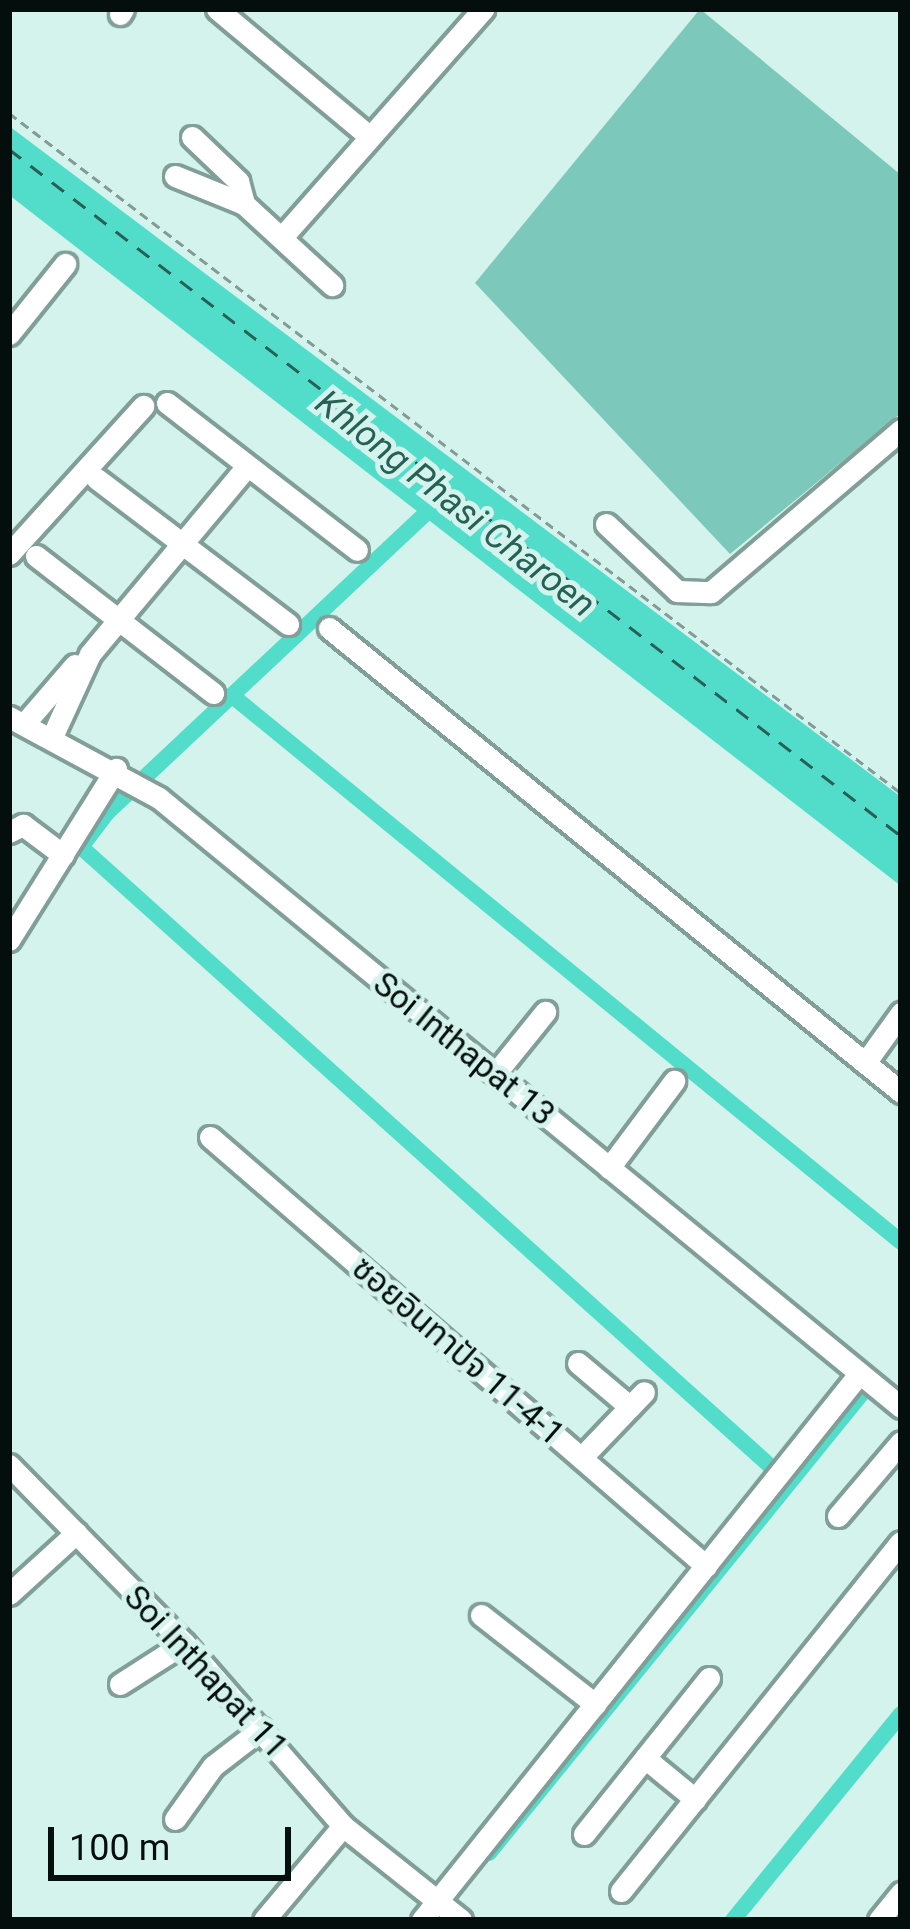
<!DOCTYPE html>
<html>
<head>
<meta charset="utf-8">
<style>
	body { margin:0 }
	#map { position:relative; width:910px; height:1929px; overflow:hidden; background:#d4f3ec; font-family:Roboto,"Noto Sans Thai",sans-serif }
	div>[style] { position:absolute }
	.green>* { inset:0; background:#7cc9bb }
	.water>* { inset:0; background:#51ddc9 }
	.canal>* { height:16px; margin:-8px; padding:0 8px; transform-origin:8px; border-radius:8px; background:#51ddc9 }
	.ferry>* { height:3px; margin-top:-1.5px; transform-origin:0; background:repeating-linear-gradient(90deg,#276057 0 15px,transparent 0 27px) }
	.path>* { height:3px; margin-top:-1.5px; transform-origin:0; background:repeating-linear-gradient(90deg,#839a95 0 9px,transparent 0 15px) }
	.roads { filter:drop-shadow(3px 0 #819e98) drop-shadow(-3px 0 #819e98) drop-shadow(0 3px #819e98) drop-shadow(0 -3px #819e98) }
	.minor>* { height:21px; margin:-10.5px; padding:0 10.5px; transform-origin:10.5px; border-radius:10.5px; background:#fff }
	span { translate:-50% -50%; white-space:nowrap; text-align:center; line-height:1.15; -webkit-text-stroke:10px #d4f3ec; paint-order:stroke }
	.street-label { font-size:33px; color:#040e0c }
	.water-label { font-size:36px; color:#276057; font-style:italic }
	.frame { position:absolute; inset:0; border:12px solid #040e0c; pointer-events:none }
	.scale { position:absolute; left:48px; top:1827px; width:243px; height:54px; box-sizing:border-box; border:6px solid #040e0c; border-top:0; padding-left:15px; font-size:36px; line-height:42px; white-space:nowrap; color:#040e0c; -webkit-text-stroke:9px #d4f3ec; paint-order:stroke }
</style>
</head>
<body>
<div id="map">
	<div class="green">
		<div style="clip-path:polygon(700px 9px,901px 175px,901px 413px,730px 554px,475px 283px)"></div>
	</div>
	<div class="water">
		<div style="clip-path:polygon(9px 126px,901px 797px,901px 886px,9px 195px)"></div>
	</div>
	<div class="canal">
		<div style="left:439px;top:501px;width:456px;rotate:136.8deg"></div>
		<div style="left:107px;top:813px;width:43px;rotate:127.4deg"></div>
		<div style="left:81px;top:847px;width:925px;rotate:41.93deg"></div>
		<div style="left:235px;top:698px;width:860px;rotate:39.24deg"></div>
		<div style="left:489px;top:1853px;width:594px;rotate:-50.95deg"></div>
		<div style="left:733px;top:1920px;width:266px;rotate:-50.8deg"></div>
	</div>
	<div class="ferry">
		<div style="left:9px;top:149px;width:1126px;rotate:37.6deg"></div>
	</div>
	<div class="path">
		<div style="left:9px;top:113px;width:1122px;rotate:37.32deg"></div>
	</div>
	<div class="roads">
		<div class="minor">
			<div style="left:217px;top:9px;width:198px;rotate:39.9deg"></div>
			<div style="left:120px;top:14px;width:6px;rotate:-59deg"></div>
			<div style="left:192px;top:137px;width:64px;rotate:43.7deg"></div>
			<div style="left:238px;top:181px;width:24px;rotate:75deg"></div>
			<div style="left:175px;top:176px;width:74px;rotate:22.1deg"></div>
			<div style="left:244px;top:204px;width:120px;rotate:42.6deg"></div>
			<div style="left:283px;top:236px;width:303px;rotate:-48.6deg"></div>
			<div style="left:9px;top:334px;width:90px;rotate:-51.3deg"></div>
			<div style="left:167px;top:403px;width:240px;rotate:37.7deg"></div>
			<div style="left:97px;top:479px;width:240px;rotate:37.2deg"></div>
			<div style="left:606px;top:524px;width:98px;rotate:43.3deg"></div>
			<div style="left:677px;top:591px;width:34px;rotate:2deg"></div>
			<div style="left:711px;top:592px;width:250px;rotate:-40.5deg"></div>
			<div style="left:9px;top:554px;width:200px;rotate:-47.8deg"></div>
			<div style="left:36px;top:556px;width:224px;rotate:37.7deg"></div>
			<div style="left:329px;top:628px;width:737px;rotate:39.05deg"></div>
			<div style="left:9px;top:717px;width:170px;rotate:28.4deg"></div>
			<div style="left:159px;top:798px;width:960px;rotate:39.38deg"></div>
			<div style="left:24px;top:724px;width:78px;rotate:-49.2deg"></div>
			<div style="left:52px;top:737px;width:91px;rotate:-65.4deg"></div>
			<div style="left:90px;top:654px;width:245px;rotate:-50.1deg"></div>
			<div style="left:9px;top:832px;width:16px;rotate:-27deg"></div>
			<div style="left:23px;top:825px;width:50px;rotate:36.9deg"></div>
			<div style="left:9px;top:940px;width:202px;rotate:-58deg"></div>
			<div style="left:865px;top:1063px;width:62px;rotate:-54.2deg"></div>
			<div style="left:495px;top:1074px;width:80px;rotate:-51.1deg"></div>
			<div style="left:210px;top:1137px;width:656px;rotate:40.86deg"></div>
			<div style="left:609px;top:1168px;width:109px;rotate:-53.2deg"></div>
			<div style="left:578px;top:1363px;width:68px;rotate:40.2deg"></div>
			<div style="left:581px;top:1458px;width:91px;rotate:-46.3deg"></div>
			<div style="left:9px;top:1465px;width:250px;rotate:45.5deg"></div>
			<div style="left:184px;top:1643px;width:242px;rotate:49deg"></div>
			<div style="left:343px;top:1826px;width:151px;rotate:38.5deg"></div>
			<div style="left:838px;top:1516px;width:97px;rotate:-49.6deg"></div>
			<div style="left:9px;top:1594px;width:91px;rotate:-42.3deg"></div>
			<div style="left:481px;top:1615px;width:145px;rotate:38deg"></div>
			<div style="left:120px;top:1684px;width:76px;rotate:-32.6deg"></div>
			<div style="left:645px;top:1758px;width:65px;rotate:39.4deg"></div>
			<div style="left:175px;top:1819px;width:65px;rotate:-54.4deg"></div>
			<div style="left:213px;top:1766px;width:61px;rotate:-37.6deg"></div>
			<div style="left:584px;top:1834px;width:200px;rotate:-51.3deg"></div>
			<div style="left:621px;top:1891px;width:447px;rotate:-51.3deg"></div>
			<div style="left:264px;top:1920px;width:123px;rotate:-50deg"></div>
			<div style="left:422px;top:1920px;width:699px;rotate:-51.33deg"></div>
			<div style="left:879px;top:1920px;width:35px;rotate:-51deg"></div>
		</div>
	</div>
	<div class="street-label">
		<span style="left:464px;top:1049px;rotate:39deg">Soi Inthapat 13</span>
		<span style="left:458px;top:1351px;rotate:41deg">ซอยอินทาปัจ 11-4-1</span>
		<span style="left:206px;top:1672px;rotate:47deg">Soi Inthapat 11</span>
	</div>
	<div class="water-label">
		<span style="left:455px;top:504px;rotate:38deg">Khlong Phasi Charoen</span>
	</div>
	<div class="frame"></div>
	<div class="scale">100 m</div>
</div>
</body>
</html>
